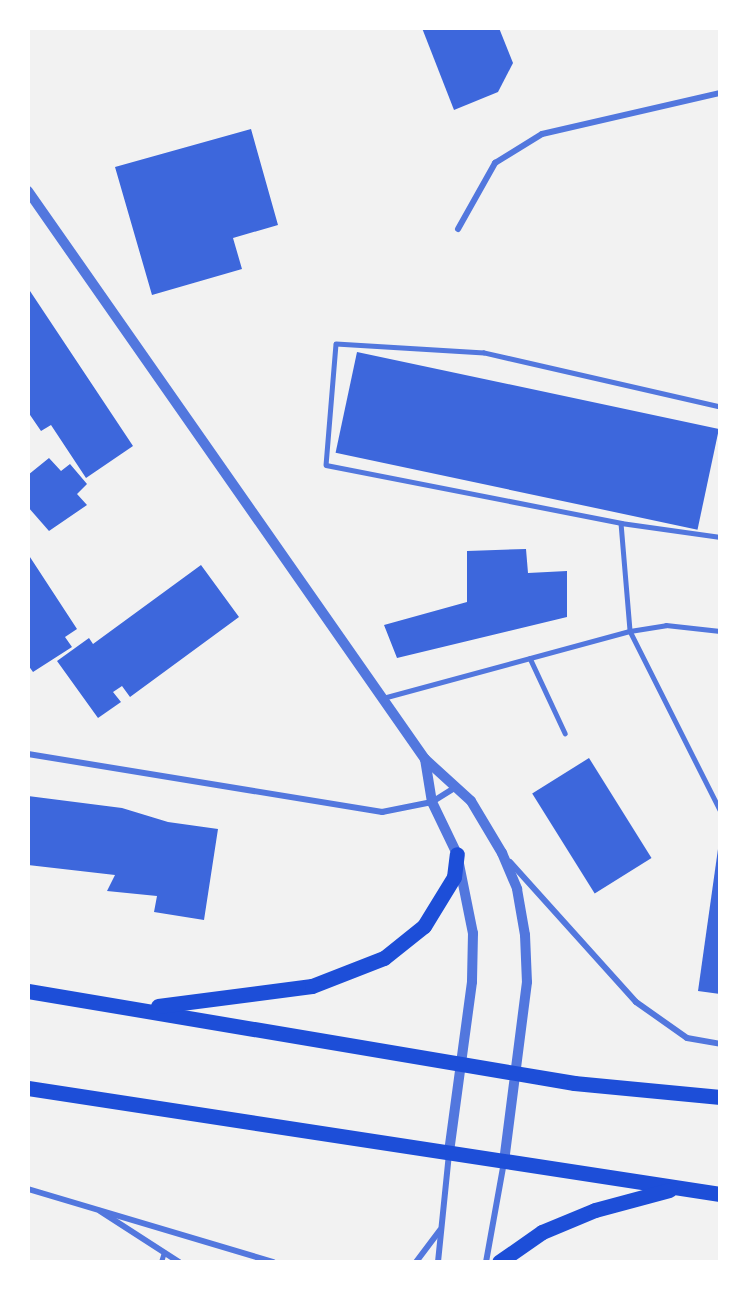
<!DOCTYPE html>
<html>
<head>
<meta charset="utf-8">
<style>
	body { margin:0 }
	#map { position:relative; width:748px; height:1290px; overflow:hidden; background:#f2f2f2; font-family:Merriweather,serif }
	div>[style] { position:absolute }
	.building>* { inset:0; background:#3d67dc; transform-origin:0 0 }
	.service>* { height:4.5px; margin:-2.25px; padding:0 2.25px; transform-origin:2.25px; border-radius:2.25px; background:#5277de }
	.minor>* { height:6px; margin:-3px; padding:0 3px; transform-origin:3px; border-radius:3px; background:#5277de }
	.tertiary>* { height:10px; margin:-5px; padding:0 5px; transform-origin:5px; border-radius:5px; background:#5277de }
	.primary>* { height:15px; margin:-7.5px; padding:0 7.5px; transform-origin:7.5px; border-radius:7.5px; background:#1d4ed8 }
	span { translate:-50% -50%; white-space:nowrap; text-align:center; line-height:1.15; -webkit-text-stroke:4.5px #fff; paint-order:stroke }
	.frame { position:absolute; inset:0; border:30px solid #fff; pointer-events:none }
</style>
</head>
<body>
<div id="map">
	<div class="building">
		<div style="clip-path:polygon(422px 28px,499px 28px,513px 63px,498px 92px,454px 110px)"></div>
		<div style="clip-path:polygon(251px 129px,278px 225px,233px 238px,242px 269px,152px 295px,115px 167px)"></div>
		<div style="clip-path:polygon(28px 288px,133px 446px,86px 478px,51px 425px,41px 431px,28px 412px)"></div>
		<div style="left:357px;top:352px;width:370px;height:103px;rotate:12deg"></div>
		<div style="clip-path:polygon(49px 458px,61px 471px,70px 464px,87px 484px,77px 494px,87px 505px,49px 531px,28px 507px,28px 475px)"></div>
		<div style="clip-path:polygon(526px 549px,528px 573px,567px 571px,567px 617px,397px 658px,384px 625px,467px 602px,467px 551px)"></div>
		<div style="clip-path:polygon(28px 554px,77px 629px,65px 637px,72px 647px,33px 672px,28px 665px)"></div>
		<div style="clip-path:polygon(201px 565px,239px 617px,130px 697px,122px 686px,113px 692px,121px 702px,98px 718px,57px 661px,89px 638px,93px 644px)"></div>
		<div style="left:589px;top:758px;width:118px;height:67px;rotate:58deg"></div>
		<div style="clip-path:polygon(28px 796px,122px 808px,168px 822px,218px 829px,204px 920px,154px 912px,157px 896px,107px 891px,115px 875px,28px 865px)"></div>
		<div style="clip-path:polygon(718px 849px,720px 849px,720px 994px,698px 991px)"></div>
	</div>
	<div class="service">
		<div style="left:720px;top:407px;width:242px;rotate:-167.1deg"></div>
		<div style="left:484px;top:353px;width:148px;rotate:-176.5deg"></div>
		<div style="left:336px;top:344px;width:121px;rotate:94.7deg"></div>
		<div style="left:326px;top:465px;width:301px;rotate:11.1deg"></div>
		<div style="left:621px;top:523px;width:100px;rotate:8deg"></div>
		<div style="left:621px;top:523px;width:108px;rotate:85.2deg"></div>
		<div style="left:630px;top:631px;width:200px;rotate:63.3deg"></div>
		<div style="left:530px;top:658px;width:83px;rotate:65deg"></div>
		<div style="left:383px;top:698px;width:256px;rotate:-15.2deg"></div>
		<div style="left:630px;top:631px;width:36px;rotate:-9deg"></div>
		<div style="left:666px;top:625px;width:54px;rotate:6.3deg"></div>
		<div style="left:161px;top:1262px;width:10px;rotate:-73deg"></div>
	</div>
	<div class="minor">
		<div style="left:458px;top:229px;width:76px;rotate:-60.7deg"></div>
		<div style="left:495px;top:163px;width:55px;rotate:-31.7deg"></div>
		<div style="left:542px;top:134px;width:183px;rotate:-13deg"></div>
		<div style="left:28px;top:754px;width:359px;rotate:9.3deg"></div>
		<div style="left:382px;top:812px;width:51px;rotate:-11.3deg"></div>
		<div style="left:432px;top:802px;width:28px;rotate:-32deg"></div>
		<div style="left:510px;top:862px;width:188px;rotate:48deg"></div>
		<div style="left:636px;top:1002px;width:62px;rotate:35.2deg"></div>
		<div style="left:687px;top:1038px;width:34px;rotate:10deg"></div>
		<div style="left:28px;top:1189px;width:256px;rotate:16.6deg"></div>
		<div style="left:100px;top:1211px;width:94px;rotate:32.8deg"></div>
		<div style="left:416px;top:1262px;width:40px;rotate:-53deg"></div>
		<div style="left:438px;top:1262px;width:109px;rotate:-84.2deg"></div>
		<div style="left:486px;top:1262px;width:102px;rotate:-79.8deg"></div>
	</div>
	<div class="tertiary">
		<div style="left:28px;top:191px;width:693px;rotate:55.05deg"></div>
		<div style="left:425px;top:759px;width:62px;rotate:42.4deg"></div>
		<div style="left:471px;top:801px;width:61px;rotate:59.2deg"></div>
		<div style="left:502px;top:853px;width:39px;rotate:67deg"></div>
		<div style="left:517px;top:889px;width:47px;rotate:80.1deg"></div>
		<div style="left:525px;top:935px;width:47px;rotate:87.6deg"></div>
		<div style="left:527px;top:982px;width:180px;rotate:97.3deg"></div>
		<div style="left:425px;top:759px;width:44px;rotate:80.8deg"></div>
		<div style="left:432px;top:802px;width:58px;rotate:64.3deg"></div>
		<div style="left:457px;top:854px;width:81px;rotate:78.6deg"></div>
		<div style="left:473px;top:933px;width:49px;rotate:91.2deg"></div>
		<div style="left:472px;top:982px;width:173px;rotate:97.7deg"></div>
	</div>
	<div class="primary">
		<div style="left:28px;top:991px;width:554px;rotate:9.56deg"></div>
		<div style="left:574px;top:1083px;width:147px;rotate:5.5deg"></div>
		<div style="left:158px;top:1006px;width:155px;rotate:-7.4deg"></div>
		<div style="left:312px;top:986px;width:77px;rotate:-21.3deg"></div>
		<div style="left:384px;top:958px;width:51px;rotate:-38.7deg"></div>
		<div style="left:424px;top:926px;width:57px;rotate:-58.5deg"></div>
		<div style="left:454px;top:877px;width:23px;rotate:-83deg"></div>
		<div style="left:28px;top:1088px;width:700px;rotate:8.71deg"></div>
		<div style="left:499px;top:1262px;width:52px;rotate:-34.9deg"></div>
		<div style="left:542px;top:1232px;width:57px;rotate:-22.5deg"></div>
		<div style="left:595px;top:1210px;width:77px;rotate:-15.1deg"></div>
	</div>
	<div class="frame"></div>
</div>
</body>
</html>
